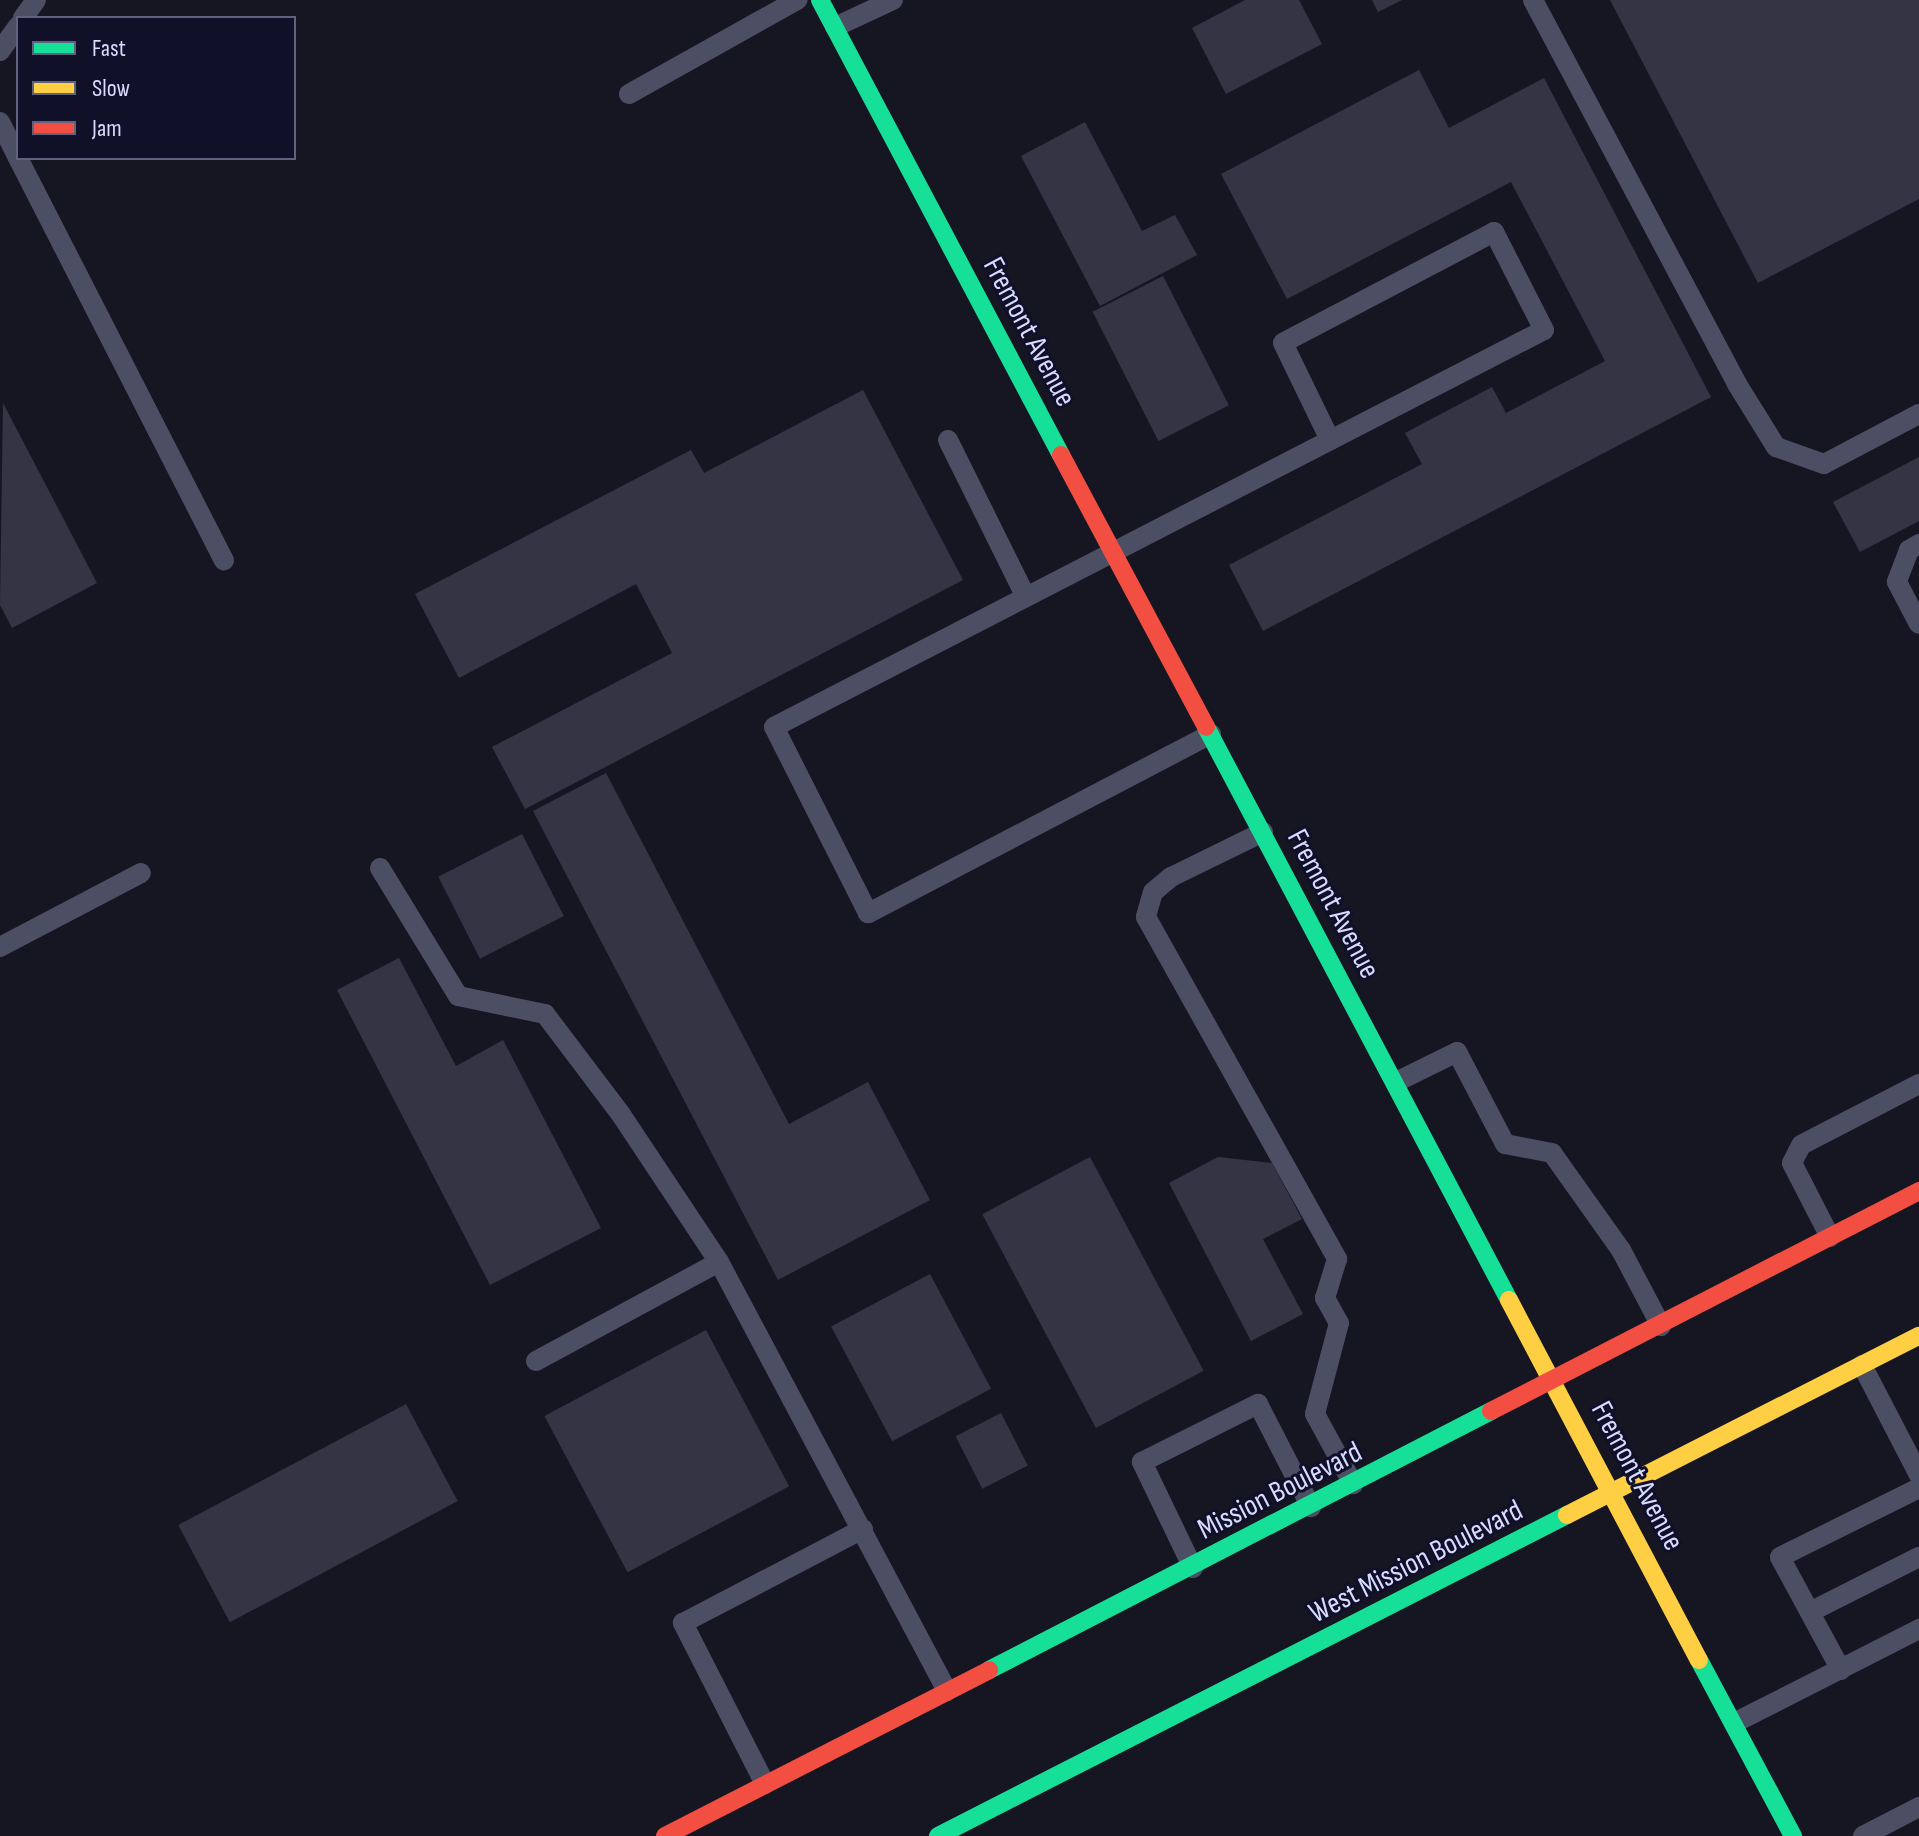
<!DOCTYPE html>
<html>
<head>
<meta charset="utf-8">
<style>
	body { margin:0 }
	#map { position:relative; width:1919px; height:1836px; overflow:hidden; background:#161623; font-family:"Sofia Sans Condensed",sans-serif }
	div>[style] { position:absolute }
	.building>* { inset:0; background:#343445; transform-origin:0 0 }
	.lane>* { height:20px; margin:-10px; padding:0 10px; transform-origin:10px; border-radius:10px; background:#4c4e64 }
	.fast>* { height:18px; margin:-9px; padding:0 9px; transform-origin:9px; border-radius:9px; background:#16e098 }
	.slow>* { height:18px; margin:-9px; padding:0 9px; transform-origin:9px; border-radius:9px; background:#ffcf43 }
	.jam>* { height:18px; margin:-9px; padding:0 9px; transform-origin:9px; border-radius:9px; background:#f24e42 }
	span { translate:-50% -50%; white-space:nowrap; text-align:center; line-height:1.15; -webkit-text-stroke:6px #101029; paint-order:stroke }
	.street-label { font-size:30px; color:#d8daff }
	.legend { position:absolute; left:16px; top:16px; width:280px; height:144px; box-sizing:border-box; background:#101029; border:2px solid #60617f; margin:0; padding:10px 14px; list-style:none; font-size:24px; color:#d8daff }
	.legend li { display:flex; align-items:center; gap:16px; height:40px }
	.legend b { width:40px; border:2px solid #60617f }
</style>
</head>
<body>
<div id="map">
	<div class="building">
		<div style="clip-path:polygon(1245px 0,1299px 0,1322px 44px,1226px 94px,1192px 28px)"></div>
		<div style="clip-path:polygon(1372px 0,1402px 0,1378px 12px)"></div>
		<div style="clip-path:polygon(1610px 0,1919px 0,1919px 199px,1758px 283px)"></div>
		<div style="clip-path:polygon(1419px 70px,1449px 128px,1544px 78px,1711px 397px,1263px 631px,1229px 565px,1422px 464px,1405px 433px,1492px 387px,1506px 413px,1605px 361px,1511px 182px,1287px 299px,1221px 174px)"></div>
		<div style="clip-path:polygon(1085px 122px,1142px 231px,1175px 215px,1197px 255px,1100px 306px,1021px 156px)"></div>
		<div style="left:1163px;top:276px;width:145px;height:79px;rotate:63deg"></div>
		<div style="clip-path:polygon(863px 390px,963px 580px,525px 809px,492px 747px,672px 653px,636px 584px,459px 678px,415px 594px,691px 450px,704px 473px)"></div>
		<div style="clip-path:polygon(3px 403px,97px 583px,12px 628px,0 605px)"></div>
		<div style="clip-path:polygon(1919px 457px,1919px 521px,1860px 552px,1833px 502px)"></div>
		<div style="clip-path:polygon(606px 773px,789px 1124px,868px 1082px,930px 1200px,778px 1280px,533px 811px)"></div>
		<div style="left:522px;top:834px;width:92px;height:94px;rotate:63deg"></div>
		<div style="clip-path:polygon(399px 958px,456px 1066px,503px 1040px,601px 1228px,490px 1285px,337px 990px)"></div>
		<div style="left:1090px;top:1157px;width:242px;height:122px;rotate:62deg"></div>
		<div style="clip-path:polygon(1218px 1157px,1272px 1163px,1302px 1219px,1263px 1239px,1303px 1314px,1251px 1341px,1169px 1183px)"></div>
		<div style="left:930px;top:1274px;width:130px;height:112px;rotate:62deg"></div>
		<div style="left:706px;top:1330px;width:177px;height:183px;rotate:62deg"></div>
		<div style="left:406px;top:1404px;width:110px;height:258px;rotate:62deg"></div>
		<div style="left:1001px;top:1413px;width:59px;height:51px;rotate:63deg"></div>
	</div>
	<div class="lane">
		<div style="left:1533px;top:0;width:435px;rotate:62deg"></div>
		<div style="left:1737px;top:384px;width:74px;rotate:58.2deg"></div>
		<div style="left:1776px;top:447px;width:51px;rotate:19.5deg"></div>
		<div style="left:1824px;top:464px;width:107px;rotate:-27.8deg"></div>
		<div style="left:23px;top:18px;width:22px;rotate:-54deg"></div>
		<div style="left:835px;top:27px;width:64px;rotate:-25deg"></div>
		<div style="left:0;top:51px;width:31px;rotate:-54deg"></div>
		<div style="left:629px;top:94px;width:193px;rotate:-29.2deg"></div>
		<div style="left:0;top:122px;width:40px;rotate:63.4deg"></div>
		<div style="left:18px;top:158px;width:452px;rotate:62.9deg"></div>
		<div style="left:948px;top:440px;width:173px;rotate:63.6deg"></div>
		<div style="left:1919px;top:544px;width:12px;rotate:149deg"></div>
		<div style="left:1909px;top:550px;width:34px;rotate:111deg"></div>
		<div style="left:1897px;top:582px;width:47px;rotate:62.4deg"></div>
		<div style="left:1211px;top:734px;width:387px;rotate:152.4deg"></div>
		<div style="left:868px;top:913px;width:208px;rotate:-116.8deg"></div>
		<div style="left:774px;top:727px;width:866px;rotate:-27.27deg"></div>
		<div style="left:1544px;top:330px;width:110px;rotate:-117deg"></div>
		<div style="left:1494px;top:232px;width:238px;rotate:152.3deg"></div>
		<div style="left:1283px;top:343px;width:108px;rotate:64.1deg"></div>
		<div style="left:1263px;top:832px;width:102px;rotate:153.9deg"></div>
		<div style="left:1171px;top:877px;width:23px;rotate:140deg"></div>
		<div style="left:1153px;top:892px;width:26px;rotate:106deg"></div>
		<div style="left:1146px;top:917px;width:392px;rotate:60.8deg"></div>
		<div style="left:1337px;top:1259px;width:41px;rotate:107.1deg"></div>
		<div style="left:1325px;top:1298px;width:29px;rotate:61deg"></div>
		<div style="left:1339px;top:1323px;width:94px;rotate:104.8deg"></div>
		<div style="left:1315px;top:1414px;width:80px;rotate:61.5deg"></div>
		<div style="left:380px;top:868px;width:150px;rotate:58.6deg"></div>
		<div style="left:458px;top:996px;width:89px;rotate:11.7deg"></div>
		<div style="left:545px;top:1014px;width:124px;rotate:52.9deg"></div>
		<div style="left:620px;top:1113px;width:179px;rotate:56.4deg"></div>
		<div style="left:719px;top:1262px;width:486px;rotate:62deg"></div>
		<div style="left:0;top:947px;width:159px;rotate:-27.7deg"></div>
		<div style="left:1396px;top:1082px;width:68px;rotate:-26.2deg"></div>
		<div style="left:1457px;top:1052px;width:104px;rotate:62.4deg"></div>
		<div style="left:1505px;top:1144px;width:48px;rotate:10.8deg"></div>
		<div style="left:1552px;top:1153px;width:119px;rotate:54.6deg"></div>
		<div style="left:1621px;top:1250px;width:86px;rotate:62.2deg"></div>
		<div style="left:1830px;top:1237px;width:83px;rotate:-117.2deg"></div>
		<div style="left:1792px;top:1163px;width:20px;rotate:-63deg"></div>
		<div style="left:1801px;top:1145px;width:133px;rotate:-27.3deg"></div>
		<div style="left:536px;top:1361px;width:208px;rotate:-28.4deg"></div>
		<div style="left:1862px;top:1365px;width:124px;rotate:62.6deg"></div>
		<div style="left:1193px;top:1568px;width:118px;rotate:-115.7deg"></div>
		<div style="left:1142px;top:1462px;width:130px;rotate:-26.6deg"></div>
		<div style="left:1258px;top:1404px;width:116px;rotate:62.8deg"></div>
		<div style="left:1810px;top:1612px;width:122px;rotate:-26.8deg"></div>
		<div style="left:1841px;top:1670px;width:128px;rotate:-118.4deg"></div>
		<div style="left:1780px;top:1557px;width:155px;rotate:-26.4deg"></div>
		<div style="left:1734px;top:1723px;width:208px;rotate:-26.9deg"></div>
		<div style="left:765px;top:1784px;width:181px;rotate:-117deg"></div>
		<div style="left:683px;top:1623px;width:203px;rotate:-27.6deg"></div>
		<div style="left:1863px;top:1836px;width:63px;rotate:-27.4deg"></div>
	</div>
	<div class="fast">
		<div style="left:820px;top:0;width:515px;rotate:62.09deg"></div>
		<div style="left:1206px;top:727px;width:648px;rotate:62.13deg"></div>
		<div style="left:1699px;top:1660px;width:200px;rotate:61.9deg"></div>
		<div style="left:989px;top:1670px;width:565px;rotate:-27.29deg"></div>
		<div style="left:938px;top:1836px;width:706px;rotate:-27.04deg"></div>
	</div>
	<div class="slow">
		<div style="left:1509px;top:1300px;width:407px;rotate:62.2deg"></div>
		<div style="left:1567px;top:1515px;width:395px;rotate:-27deg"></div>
	</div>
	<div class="jam">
		<div style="left:1061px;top:455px;width:308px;rotate:61.9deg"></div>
		<div style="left:1491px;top:1411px;width:481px;rotate:-27.2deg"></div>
		<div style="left:665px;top:1836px;width:364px;rotate:-27.1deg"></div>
	</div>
	<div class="street-label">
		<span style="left:1029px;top:332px;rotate:62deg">Fremont Avenue</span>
		<span style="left:1333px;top:904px;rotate:62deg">Fremont Avenue</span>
		<span style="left:1637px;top:1476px;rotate:62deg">Fremont Avenue</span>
		<span style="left:1280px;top:1491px;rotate:-27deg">Mission Boulevard</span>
		<span style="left:1416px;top:1562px;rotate:-27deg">West Mission Boulevard</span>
	</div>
	<ul class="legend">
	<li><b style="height:10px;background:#16e098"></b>Fast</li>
	<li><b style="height:10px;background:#ffcf43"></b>Slow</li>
	<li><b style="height:10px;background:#f24e42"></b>Jam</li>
	</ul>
</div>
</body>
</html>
